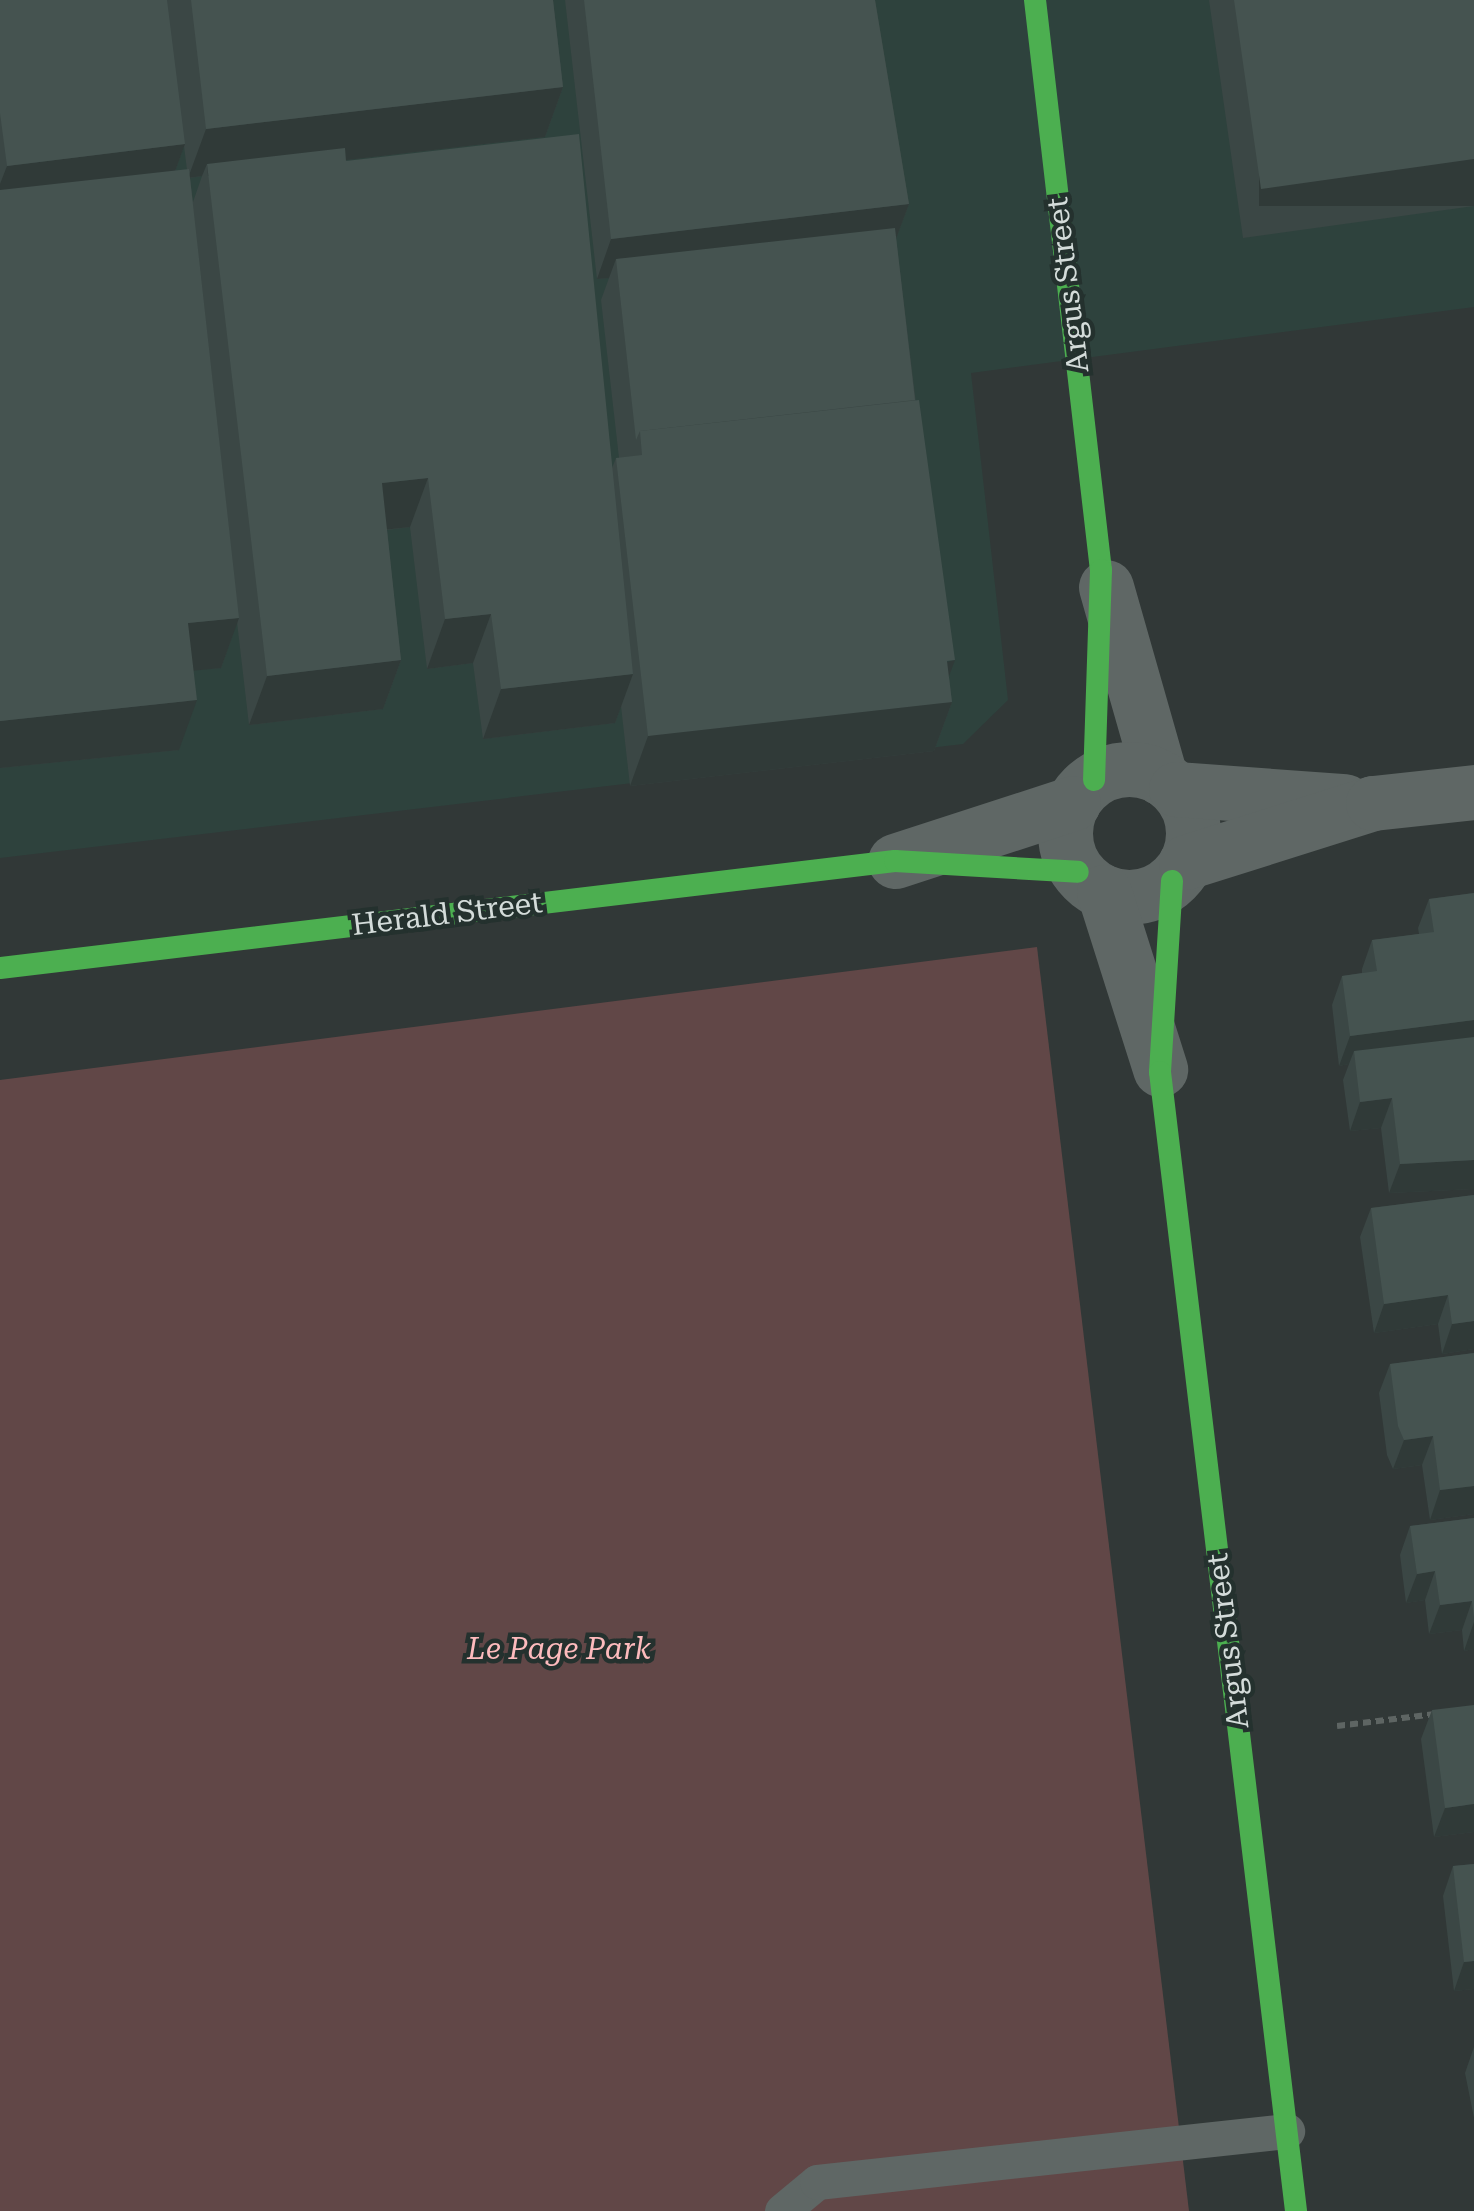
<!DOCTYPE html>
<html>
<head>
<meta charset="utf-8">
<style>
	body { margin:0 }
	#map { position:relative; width:1474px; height:2211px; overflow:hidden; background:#313837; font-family:"Roboto Serif",serif }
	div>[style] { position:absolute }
	.built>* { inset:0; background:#2e423d }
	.green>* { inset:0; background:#614747 }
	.path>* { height:6px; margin-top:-3px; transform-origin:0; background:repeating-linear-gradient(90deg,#5e6563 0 8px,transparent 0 13px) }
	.lane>* { height:35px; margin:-17.5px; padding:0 17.5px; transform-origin:17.5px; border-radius:17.5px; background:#5f6765 }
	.street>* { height:55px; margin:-27.5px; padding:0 27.5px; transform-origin:27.5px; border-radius:27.5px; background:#5f6765 }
	.street>.ring { margin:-27.5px; padding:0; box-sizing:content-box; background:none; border:55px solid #5f6765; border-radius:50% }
	.fast>* { height:22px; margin:-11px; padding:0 11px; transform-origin:11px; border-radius:11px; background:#4caf50 }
	.wall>* { inset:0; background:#3b4745 }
	.shaded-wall>* { inset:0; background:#303a38; transform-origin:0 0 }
	.building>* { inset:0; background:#455350 }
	span { translate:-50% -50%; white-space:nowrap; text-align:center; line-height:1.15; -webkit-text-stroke:9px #24312e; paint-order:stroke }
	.street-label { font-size:30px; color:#d4dcda }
	.park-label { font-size:30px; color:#fdbbbd; font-style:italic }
</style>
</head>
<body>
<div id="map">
	<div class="built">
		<div style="clip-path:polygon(0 0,1474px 0,1474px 307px,971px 373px,1008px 700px,963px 744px,0 858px)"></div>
	</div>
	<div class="green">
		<div style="clip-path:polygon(1037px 947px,1189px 2211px,0 2211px,0 1080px)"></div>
	</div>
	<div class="path">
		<div style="left:1337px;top:1726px;width:99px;rotate:-7deg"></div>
	</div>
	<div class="lane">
		<div style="left:782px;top:2211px;width:45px;rotate:-39.6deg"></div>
		<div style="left:817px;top:2182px;width:473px;rotate:-6.2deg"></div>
	</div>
	<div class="street">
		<div style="left:1106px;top:587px;width:198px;rotate:74.1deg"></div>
		<div class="ring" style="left:1065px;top:769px;width:73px;height:73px"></div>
		<div style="left:1176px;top:789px;width:169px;rotate:4.1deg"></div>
		<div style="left:895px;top:861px;width:187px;rotate:-18deg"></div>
		<div style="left:1186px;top:862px;width:196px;rotate:-17.5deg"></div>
		<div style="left:1373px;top:803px;width:102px;rotate:-6.2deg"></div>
		<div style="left:1104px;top:892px;width:186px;rotate:72.4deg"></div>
	</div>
	<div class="fast">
		<div style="left:1035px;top:0;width:574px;rotate:83.4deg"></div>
		<div style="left:1101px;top:570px;width:210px;rotate:91.9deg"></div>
		<div style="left:1172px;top:881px;width:191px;rotate:93.6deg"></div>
		<div style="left:1160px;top:1072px;width:1147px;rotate:83.19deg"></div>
		<div style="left:0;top:968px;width:901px;rotate:-6.82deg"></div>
		<div style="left:895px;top:861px;width:183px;rotate:3.4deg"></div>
	</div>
	<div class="wall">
		<div style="clip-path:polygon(evenodd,0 0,553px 0,563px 87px,545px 137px,346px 160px,612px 468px,616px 458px,619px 458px,601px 300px,609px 278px,597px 279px,565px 0,875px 0,909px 204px,896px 238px,952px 702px,934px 751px,630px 786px,621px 706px,615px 723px,483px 739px,473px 663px,427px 669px,410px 527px,387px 530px,401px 660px,383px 709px,249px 725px,237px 622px,221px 668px,193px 670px,179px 750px,0 768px,0 0,184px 146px,187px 170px,175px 171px,184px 146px,0 0,202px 176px,193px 202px,190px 178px,202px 176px)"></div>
		<div style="clip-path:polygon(1209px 0,1474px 0,1474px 206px,1243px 238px)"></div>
		<div style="clip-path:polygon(1474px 893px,1474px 1189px,1389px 1193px,1381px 1128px,1350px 1131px,1343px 1080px,1349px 1064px,1339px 1066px,1332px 1005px,1342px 976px,1362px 973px,1362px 969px,1372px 940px,1419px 934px,1418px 928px,1429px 899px)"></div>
		<div style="clip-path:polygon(1474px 1195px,1474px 1349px,1442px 1354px,1438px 1324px,1374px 1333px,1360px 1237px,1371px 1208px)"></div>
		<div style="clip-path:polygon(1474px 1353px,1474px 1514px,1430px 1520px,1422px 1465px,1393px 1469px,1387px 1455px,1379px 1393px,1390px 1364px)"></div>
		<div style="clip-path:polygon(1474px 1518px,1474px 1649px,1464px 1651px,1462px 1630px,1429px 1634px,1425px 1600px,1406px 1603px,1400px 1555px,1410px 1526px)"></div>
		<div style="clip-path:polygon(1432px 1710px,1474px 1832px,1434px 1837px,1421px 1739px)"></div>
		<div style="clip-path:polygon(1474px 1864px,1474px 1989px,1454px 1991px,1443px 1896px,1453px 1866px)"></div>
		<div style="clip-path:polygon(1474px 2047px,1474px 2118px,1465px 2073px)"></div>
	</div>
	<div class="shaded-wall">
		<div style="clip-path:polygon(563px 87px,545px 137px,208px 176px,207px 164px,202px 176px,188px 178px,206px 129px)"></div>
		<div style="clip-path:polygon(185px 144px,167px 193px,0 214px,0 184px,7px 166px)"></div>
		<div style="left:1474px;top:159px;width:47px;height:215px;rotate:90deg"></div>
		<div style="clip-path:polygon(909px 204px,894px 244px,616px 259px,609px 278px,597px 279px,611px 239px)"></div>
		<div style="clip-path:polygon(428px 478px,410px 527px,364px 532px,382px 483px)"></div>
		<div style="clip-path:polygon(491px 614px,473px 663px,427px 669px,445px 619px)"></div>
		<div style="clip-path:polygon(239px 618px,221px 668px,170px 673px,188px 623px)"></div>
		<div style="clip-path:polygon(401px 660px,383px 709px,249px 725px,267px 676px)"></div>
		<div style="clip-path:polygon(955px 660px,939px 703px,952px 702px,934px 751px,630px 786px,648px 736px)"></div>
		<div style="clip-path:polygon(633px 674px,615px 723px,483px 739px,501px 689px)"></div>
		<div style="clip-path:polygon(197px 700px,179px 750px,0 768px,0 721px)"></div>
		<div style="clip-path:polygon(1474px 1020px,1474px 1048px,1354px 1051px,1349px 1064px,1339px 1066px,1350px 1036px)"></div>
		<div style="clip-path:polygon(1392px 1098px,1381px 1128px,1350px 1131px,1360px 1102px)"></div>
		<div style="clip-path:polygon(1474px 1160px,1474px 1189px,1389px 1193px,1400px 1164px)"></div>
		<div style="clip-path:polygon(1448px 1295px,1438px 1324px,1374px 1333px,1384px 1304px)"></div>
		<div style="clip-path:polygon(1474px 1321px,1474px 1349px,1442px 1354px,1452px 1324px)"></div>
		<div style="clip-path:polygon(1433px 1436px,1422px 1465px,1393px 1469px,1404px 1440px)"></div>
		<div style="clip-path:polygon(1474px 1486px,1474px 1514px,1430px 1520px,1440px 1490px)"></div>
		<div style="clip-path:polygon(1435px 1571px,1425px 1600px,1406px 1603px,1417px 1574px)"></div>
		<div style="clip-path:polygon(1472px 1601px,1462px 1630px,1429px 1634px,1440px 1605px)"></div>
		<div style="clip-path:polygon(1474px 1622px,1474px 1649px,1464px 1651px)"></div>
		<div style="clip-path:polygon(1474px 1804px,1474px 1832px,1434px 1837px,1445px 1808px)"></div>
		<div style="clip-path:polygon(1474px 1961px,1474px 1989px,1454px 1991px,1464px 1962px)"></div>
	</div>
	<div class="building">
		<div style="clip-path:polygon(0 0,167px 0,185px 144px,7px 166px,0 113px)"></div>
		<div style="clip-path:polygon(191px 0,553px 0,563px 87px,206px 129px)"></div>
		<div style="clip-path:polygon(584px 0,875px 0,909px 204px,611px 239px)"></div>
		<div style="clip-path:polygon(1234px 0,1474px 0,1474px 159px,1261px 189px)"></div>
		<div style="clip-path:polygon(579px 134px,633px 674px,501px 689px,491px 614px,445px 619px,428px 478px,382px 483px,401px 660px,267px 676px,207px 164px,345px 148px,346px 161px)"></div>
		<div style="clip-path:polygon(189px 169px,239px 618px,188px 623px,197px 700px,0 721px,0 190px)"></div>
		<div style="clip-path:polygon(895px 228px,915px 400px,640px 431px,636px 440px,616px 259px)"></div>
		<div style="clip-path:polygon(919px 400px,955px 660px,947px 661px,952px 702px,648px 736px,616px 458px,642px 455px,640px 431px)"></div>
		<div style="clip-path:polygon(1474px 893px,1474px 1020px,1350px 1036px,1342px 976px,1377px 971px,1372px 940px,1434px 932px,1429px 899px)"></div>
		<div style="clip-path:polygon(1474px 1037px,1474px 1160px,1400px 1164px,1392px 1098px,1360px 1102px,1354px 1051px)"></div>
		<div style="clip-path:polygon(1474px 1195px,1474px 1321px,1452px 1324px,1448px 1295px,1384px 1304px,1371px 1208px)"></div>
		<div style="clip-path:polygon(1474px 1353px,1474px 1486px,1440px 1490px,1433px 1436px,1404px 1440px,1398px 1426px,1390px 1364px)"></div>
		<div style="clip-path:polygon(1474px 1518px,1474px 1618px,1472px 1601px,1440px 1605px,1435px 1571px,1417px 1574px,1410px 1526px)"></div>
		<div style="clip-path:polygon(1474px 1705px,1474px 1804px,1445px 1808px,1432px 1710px)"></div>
		<div style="clip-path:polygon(1474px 1864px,1474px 1961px,1464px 1962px,1453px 1866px)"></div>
	</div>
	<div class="street-label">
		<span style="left:1068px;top:285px;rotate:-97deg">Argus Street</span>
		<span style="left:447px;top:914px;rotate:-7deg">Herald Street</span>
		<span style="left:1228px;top:1641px;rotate:-97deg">Argus Street</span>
	</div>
	<div class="park-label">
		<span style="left:559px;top:1649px">Le Page Park</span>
	</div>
</div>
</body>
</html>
